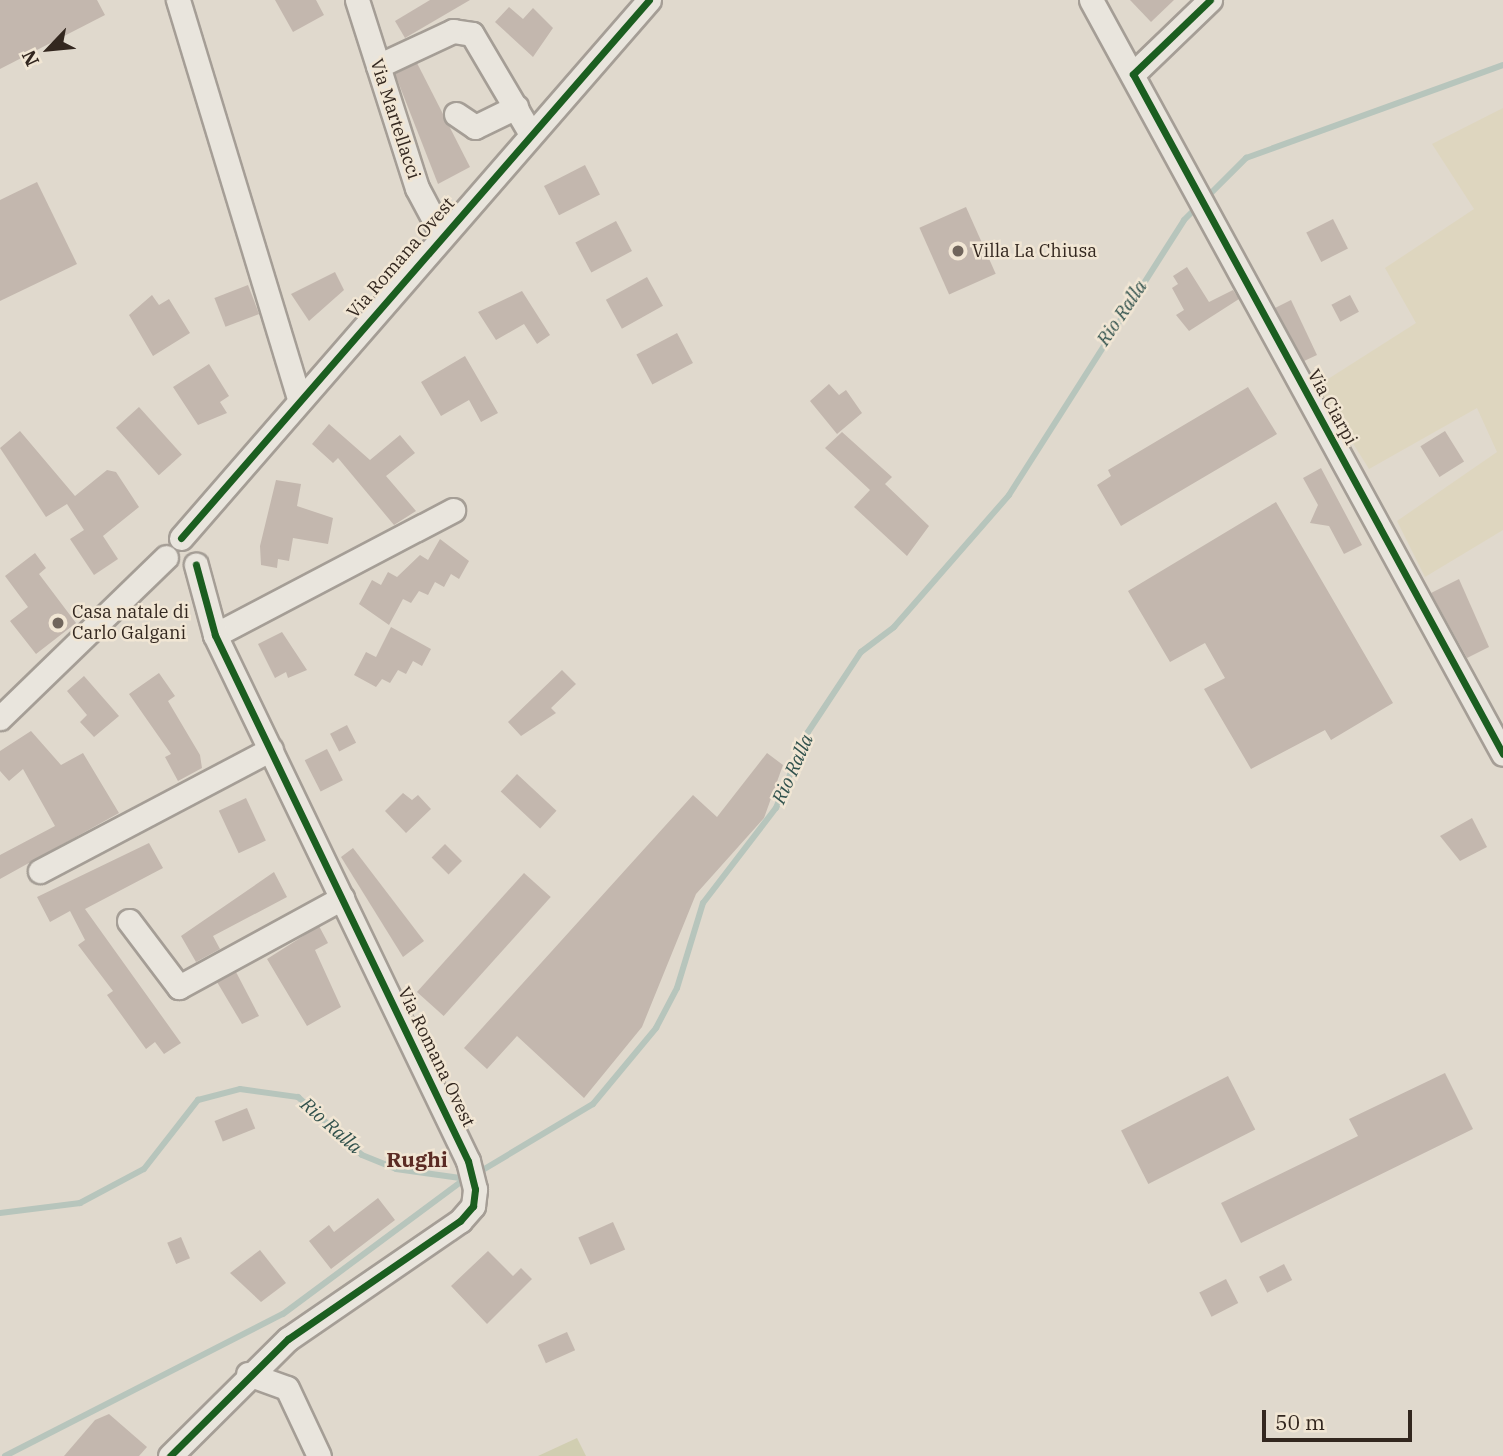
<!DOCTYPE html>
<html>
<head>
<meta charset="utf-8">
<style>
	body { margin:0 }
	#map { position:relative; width:1503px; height:1456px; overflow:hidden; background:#e0d9cd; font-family:"IBM Plex Serif",serif }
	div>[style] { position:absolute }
	.farmland>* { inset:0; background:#ded6bf }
	.green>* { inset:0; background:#d1ceb1 }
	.stream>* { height:6px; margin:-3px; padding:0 3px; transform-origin:3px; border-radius:3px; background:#b7c5bc }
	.building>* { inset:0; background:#c3b7ae; transform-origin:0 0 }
	.roads { filter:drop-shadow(2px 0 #a59e96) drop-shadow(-2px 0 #a59e96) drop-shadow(0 2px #a59e96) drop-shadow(0 -2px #a59e96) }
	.minor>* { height:23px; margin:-11.5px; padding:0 11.5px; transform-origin:11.5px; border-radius:11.5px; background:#e9e5dd }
	.cycleway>* { height:7px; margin:-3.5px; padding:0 3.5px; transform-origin:3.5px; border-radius:3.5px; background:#1b5e20 }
	.dots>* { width:19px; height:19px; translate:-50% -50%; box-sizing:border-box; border:4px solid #f1e6d4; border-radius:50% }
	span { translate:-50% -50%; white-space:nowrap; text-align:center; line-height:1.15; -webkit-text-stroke:5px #f1e6d4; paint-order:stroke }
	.street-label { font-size:18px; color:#33271f }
	.poi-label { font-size:18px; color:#33271f }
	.left { translate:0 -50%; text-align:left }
	.water-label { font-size:19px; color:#30514c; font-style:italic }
	.quarter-label { font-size:21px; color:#5b2b24; font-weight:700 }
	.north { position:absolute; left:14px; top:14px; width:70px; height:70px; -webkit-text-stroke:5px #f1e6d4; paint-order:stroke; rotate:244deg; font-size:19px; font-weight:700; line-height:28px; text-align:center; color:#33271f }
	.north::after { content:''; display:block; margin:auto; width:24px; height:32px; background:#33271f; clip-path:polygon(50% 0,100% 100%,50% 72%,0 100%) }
	.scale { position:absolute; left:1262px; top:1410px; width:150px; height:32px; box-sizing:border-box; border:4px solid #33271f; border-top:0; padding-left:9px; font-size:21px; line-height:24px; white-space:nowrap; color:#33271f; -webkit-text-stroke:5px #f1e6d4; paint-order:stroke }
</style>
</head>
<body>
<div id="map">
	<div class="farmland">
		<div style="clip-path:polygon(1503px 108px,1503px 530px,1425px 577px,1397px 521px,1497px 452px,1477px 408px,1369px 469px,1317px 386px,1416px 323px,1385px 268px,1474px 209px,1432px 144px)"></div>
	</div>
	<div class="green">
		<div style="clip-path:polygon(577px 1438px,586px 1456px,538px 1456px)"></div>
	</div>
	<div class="stream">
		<div style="left:476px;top:1174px;width:136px;rotate:-30.9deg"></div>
		<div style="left:593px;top:1104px;width:99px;rotate:-50.3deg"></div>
		<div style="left:656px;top:1028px;width:45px;rotate:-62.3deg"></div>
		<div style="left:677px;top:988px;width:89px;rotate:-73deg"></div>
		<div style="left:703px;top:903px;width:120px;rotate:-52.5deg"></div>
		<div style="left:776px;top:808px;width:82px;rotate:-67.2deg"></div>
		<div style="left:808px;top:732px;width:96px;rotate:-56.5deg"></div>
		<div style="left:861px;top:652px;width:41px;rotate:-37.1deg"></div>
		<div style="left:894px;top:627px;width:175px;rotate:-48.9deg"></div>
		<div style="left:1009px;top:495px;width:326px;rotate:-57.5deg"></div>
		<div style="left:1184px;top:220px;width:88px;rotate:-45deg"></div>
		<div style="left:1246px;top:158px;width:273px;rotate:-19.9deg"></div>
		<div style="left:0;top:1213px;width:81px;rotate:-7.1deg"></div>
		<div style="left:80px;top:1203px;width:72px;rotate:-28deg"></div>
		<div style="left:144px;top:1169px;width:88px;rotate:-52deg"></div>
		<div style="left:198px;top:1100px;width:43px;rotate:-14.7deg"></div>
		<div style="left:240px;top:1089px;width:59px;rotate:7.9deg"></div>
		<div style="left:298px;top:1097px;width:86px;rotate:42.2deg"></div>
		<div style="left:362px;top:1155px;width:37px;rotate:22deg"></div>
		<div style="left:396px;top:1169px;width:72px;rotate:8deg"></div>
		<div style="left:5px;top:1456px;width:312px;rotate:-27.1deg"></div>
		<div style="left:283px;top:1314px;width:222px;rotate:-36.6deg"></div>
	</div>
	<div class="building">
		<div style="clip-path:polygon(0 0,97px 0,105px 15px,0 69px)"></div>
		<div style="clip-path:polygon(275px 0,316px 0,324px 15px,293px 32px)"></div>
		<div style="clip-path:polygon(430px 0,470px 0,405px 38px,395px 21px)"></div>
		<div style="clip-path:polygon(1130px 0,1174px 0,1151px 22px)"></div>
		<div style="clip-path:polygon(509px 7px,523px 19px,533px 8px,553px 28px,533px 57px,495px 22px)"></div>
		<div style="clip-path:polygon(417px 63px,470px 167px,438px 184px,395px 74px)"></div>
		<div style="left:585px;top:165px;width:33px;height:46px;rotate:63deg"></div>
		<div style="clip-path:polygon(37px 182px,77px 264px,0 301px,0 200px)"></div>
		<div style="left:966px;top:207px;width:73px;height:51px;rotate:66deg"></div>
		<div style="left:1333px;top:219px;width:33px;height:30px;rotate:63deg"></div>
		<div style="left:616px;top:221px;width:34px;height:46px;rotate:62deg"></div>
		<div style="clip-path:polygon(1187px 267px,1209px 302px,1233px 290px,1239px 299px,1189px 331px,1176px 315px,1184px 310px,1172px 288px,1178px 284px,1173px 276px)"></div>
		<div style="clip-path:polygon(335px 272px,344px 290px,309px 321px,291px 294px)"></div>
		<div style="left:647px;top:277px;width:33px;height:47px;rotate:61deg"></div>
		<div style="left:248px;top:285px;width:31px;height:36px;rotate:69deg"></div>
		<div style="clip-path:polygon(522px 291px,550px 335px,537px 344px,524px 324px,496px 340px,478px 312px)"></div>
		<div style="clip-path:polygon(152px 295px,159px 305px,169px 299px,190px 333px,153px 356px,129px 315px)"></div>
		<div style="left:1350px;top:295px;width:19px;height:21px;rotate:62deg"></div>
		<div style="clip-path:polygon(1291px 300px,1317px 355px,1304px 361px,1275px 308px)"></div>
		<div style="left:677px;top:333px;width:34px;height:46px;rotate:62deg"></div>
		<div style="clip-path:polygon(465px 356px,498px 413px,481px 422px,469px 400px,441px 416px,421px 382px)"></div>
		<div style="clip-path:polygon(209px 364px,229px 396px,220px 402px,227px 413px,198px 425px,173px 387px)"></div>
		<div style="clip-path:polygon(829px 384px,839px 395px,846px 390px,862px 413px,837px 434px,810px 401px)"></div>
		<div style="clip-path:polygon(1248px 387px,1277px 434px,1121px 526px,1097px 485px,1111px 476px,1108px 470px)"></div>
		<div style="left:139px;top:407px;width:64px;height:31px;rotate:48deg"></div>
		<div style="clip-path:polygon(329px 424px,370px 460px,400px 435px,415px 453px,386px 476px,416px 511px,394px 525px,338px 458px,333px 463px,312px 444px)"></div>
		<div style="clip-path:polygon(20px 431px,75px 496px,107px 470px,116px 472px,139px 507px,103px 536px,118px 559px,94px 575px,70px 539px,84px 530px,67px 504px,46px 517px,0 448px)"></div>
		<div style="left:1445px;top:431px;width:36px;height:29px;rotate:58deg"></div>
		<div style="clip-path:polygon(842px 432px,892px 477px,885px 484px,929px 526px,907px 556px,854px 507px,870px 490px,825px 448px)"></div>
		<div style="clip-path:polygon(1321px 468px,1362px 545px,1344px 554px,1329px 526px,1310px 523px,1318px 505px,1303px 478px)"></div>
		<div style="clip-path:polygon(276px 480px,301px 484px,297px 506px,333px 518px,328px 544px,293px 538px,289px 561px,278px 559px,277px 568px,261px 565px,260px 546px)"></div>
		<div style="clip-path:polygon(1276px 502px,1393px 703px,1331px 740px,1325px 730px,1251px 769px,1204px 689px,1225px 678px,1205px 643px,1170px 662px,1128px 591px)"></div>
		<div style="clip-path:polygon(440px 539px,469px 561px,459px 579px,451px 574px,444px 587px,435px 582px,428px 595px,419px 591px,411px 603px,403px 599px,389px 625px,359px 604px,372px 580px,381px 585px,388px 572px,397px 577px,420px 555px,428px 560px)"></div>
		<div style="clip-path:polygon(35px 553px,46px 568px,39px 574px,76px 623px,36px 654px,10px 621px,28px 607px,5px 576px)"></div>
		<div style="clip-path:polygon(1459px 579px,1489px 647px,1467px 658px,1431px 593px)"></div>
		<div style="clip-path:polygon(391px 627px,431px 649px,422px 666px,413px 661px,406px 674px,398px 670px,390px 683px,382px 679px,376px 687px,354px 675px,366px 652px,376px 657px)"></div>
		<div style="clip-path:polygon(282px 632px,307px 670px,288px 678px,286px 672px,275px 678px,258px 644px)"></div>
		<div style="clip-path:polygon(562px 670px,576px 684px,551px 708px,556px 713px,521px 736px,508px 722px)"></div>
		<div style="clip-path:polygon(159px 673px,175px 696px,168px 701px,200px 755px,202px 768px,178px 781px,165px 757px,171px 754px,129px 694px)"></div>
		<div style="clip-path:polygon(84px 676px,119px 716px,94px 737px,80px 722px,87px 715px,67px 691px)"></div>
		<div style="left:347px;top:725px;width:20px;height:19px;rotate:63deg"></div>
		<div style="clip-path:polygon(31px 731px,61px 765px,83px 753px,119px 813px,0 879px,0 855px,55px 826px,23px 769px,9px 781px,0 771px,0 751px)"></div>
		<div style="left:327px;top:749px;width:35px;height:25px;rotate:63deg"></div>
		<div style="clip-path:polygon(767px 753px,783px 765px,764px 818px,696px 894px,642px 1027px,584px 1098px,517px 1036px,487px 1069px,464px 1048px,693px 795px,717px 817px)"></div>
		<div style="left:517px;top:774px;width:54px;height:24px;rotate:43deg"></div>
		<div style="clip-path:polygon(403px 793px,412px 800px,418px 795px,431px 809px,406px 833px,385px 811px)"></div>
		<div style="left:246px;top:798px;width:47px;height:30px;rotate:65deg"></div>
		<div style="clip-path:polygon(1472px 818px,1487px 847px,1460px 861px,1440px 836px)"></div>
		<div style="clip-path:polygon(149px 843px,163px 868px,85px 909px,181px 1043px,164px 1054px,155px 1042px,146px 1049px,107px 995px,113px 991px,78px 945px,85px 940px,70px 911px,50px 922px,37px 897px)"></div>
		<div style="left:445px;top:844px;width:24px;height:19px;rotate:45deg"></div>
		<div style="clip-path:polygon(353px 848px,424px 941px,403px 957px,341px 857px)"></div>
		<div style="clip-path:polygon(274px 872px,287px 897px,213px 936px,220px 949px,196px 962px,181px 936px)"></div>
		<div style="left:524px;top:873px;width:36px;height:160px;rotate:42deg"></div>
		<div style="clip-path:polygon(319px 926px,328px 943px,315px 950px,341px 1007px,307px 1026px,267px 959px)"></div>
		<div style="clip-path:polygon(236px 972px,259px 1016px,242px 1024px,217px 982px)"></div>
		<div style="clip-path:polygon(1445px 1073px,1473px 1129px,1241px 1243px,1221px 1203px,1358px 1136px,1349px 1119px)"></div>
		<div style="left:1228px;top:1076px;width:60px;height:120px;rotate:63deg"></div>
		<div style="left:247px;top:1108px;width:22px;height:35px;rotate:68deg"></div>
		<div style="clip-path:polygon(378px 1198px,395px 1220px,331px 1269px,309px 1241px,329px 1225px,334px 1232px)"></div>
		<div style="left:613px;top:1222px;width:30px;height:38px;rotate:66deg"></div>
		<div style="left:181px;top:1237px;width:23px;height:15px;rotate:67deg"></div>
		<div style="clip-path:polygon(260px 1250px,286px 1283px,261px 1302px,230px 1273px)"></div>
		<div style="clip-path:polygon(488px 1251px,513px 1276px,521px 1268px,532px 1279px,487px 1324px,451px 1286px)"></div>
		<div style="left:1284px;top:1264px;width:18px;height:28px;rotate:63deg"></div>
		<div style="left:1226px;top:1279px;width:27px;height:30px;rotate:63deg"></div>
		<div style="left:567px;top:1332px;width:20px;height:32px;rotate:66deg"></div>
		<div style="clip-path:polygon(109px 1414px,147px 1447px,139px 1456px,64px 1456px,95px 1420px)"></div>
	</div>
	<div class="roads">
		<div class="minor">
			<div style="left:178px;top:0;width:416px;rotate:73.1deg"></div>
			<div style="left:357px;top:0;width:197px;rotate:72.3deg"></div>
			<div style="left:417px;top:188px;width:53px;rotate:62deg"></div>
			<div style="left:1091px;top:0;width:859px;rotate:61.35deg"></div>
			<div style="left:378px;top:66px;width:83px;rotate:-25deg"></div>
			<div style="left:453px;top:31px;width:19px;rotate:9deg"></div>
			<div style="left:472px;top:34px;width:116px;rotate:59.5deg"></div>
			<div style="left:1133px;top:74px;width:107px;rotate:-43.9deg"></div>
			<div style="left:456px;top:114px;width:23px;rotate:34deg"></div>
			<div style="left:475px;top:127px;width:46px;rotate:-26deg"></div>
			<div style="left:181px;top:538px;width:713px;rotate:-48.98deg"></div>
			<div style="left:215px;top:635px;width:269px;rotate:-27.7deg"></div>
			<div style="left:0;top:718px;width:231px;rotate:-44.1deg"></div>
			<div style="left:40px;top:871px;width:261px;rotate:-27.8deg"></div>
			<div style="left:129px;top:921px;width:83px;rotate:52.9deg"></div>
			<div style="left:179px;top:987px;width:186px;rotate:-28.6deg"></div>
			<div style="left:248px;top:1374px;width:41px;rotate:19.7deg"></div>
			<div style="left:287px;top:1388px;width:75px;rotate:64.8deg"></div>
			<div style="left:170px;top:1456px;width:166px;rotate:-44.8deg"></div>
			<div style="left:288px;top:1339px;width:209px;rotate:-34.5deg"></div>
			<div style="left:460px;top:1221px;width:20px;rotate:-49deg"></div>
			<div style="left:473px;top:1206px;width:17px;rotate:-83deg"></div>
			<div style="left:475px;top:1189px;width:29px;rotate:-104deg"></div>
			<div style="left:468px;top:1161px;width:584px;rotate:-115.69deg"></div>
			<div style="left:215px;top:635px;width:73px;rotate:-105.2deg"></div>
		</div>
	</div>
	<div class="cycleway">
		<div style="left:1210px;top:0;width:107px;rotate:136.1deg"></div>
		<div style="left:1133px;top:74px;width:774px;rotate:61.45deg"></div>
		<div style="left:181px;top:538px;width:713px;rotate:-48.98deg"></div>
		<div style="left:170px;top:1456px;width:166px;rotate:-44.8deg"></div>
		<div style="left:288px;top:1339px;width:209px;rotate:-34.5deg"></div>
		<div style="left:460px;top:1221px;width:20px;rotate:-49deg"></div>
		<div style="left:473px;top:1206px;width:17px;rotate:-83deg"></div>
		<div style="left:475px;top:1189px;width:29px;rotate:-104deg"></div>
		<div style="left:468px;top:1161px;width:584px;rotate:-115.69deg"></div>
		<div style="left:215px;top:635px;width:73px;rotate:-105.2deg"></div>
	</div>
	<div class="dots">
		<div style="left:958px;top:251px;background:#70655c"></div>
		<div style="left:58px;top:623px;background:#70655c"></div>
	</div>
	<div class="street-label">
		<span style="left:395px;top:119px;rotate:72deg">Via Martellacci</span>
		<span style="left:401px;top:258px;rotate:-49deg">Via Romana Ovest</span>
		<span style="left:1332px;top:407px;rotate:61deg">Via Ciarpi</span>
		<span style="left:436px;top:1057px;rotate:64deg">Via Romana Ovest</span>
	</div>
	<div class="poi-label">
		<span class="left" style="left:972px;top:251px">Villa La Chiusa</span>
		<span class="left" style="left:72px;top:623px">Casa natale di<br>Carlo Galgani</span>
	</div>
	<div class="water-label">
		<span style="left:1122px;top:313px;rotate:-56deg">Rio Ralla</span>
		<span style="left:793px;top:769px;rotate:-66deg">Rio Ralla</span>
		<span style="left:331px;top:1126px;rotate:41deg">Rio Ralla</span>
	</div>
	<div class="quarter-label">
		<span style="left:417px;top:1159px">Rughi</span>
	</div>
	<div class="north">N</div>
	<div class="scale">50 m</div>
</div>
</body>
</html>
